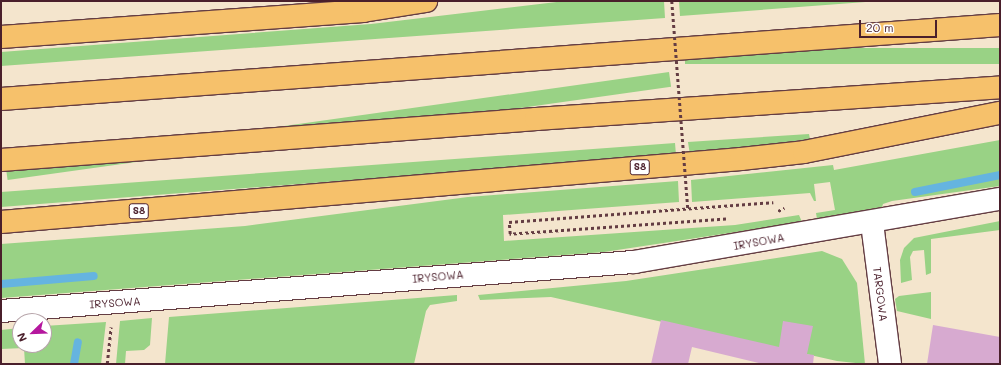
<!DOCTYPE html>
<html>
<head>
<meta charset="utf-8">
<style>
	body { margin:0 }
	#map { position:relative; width:1001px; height:365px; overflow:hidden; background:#f4e5cd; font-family:Mali,sans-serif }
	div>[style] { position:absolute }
	.green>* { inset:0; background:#99d285; transform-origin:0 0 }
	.stream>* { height:8px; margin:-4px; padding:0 4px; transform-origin:4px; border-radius:4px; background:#65b4e0 }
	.building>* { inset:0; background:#d7aad0 }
	.path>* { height:2.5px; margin-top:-1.25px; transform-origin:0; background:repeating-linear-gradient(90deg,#643d43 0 3px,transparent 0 6px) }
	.roads { filter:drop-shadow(1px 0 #643d43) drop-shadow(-1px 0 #643d43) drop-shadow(0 1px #643d43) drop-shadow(0 -1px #643d43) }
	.tertiary>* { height:22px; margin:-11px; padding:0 11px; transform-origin:11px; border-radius:11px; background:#fff }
	.motorway>* { height:22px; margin:-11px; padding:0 11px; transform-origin:11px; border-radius:11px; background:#f6c16b }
	.path-bridge>* { height:2.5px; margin-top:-1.25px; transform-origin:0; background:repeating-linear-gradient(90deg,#643d43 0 3px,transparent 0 6px) }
	span { translate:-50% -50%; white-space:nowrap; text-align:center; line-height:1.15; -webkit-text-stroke:3px #fff; paint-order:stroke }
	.shield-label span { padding:1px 3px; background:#fff; border:1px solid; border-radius:3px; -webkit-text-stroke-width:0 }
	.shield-label { font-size:10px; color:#4a1f2b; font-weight:700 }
	.street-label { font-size:11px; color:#4a1f2b }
	.frame { position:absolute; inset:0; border:2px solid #4a1f2b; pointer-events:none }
	.north { position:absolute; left:12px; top:313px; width:40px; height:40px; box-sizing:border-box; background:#fff; border:1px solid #b7a5aa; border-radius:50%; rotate:247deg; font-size:11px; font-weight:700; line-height:16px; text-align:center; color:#4a1f2b }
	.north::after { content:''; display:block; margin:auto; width:14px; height:18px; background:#b5179e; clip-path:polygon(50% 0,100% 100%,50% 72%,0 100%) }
	.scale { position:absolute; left:859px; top:20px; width:78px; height:18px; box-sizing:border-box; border:2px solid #4a1f2b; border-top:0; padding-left:5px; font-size:12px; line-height:14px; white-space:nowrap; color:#4a1f2b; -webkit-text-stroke:3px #fff; paint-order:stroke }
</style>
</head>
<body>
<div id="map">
	<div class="green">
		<div style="clip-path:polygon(565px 1px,664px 1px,665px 18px,1px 66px,1px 52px,371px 24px)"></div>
		<div style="clip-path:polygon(679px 1px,879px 1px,680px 16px)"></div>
		<div style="left:1000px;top:48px;width:16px;height:315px;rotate:90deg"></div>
		<div style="left:669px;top:72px;width:15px;height:670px;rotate:82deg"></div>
		<div style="clip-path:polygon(809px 134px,810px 139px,690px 155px,688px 142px)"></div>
		<div style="clip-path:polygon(1000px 140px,1000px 186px,892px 201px,883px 204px,882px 207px,817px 219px,816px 213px,835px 210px,830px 182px,814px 184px,816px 201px,814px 201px,810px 193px,692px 202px,691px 180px,833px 165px,834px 170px)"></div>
		<div style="clip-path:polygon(675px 143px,676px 155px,1px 207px,1px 192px)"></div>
		<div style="clip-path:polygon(678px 181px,679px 202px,503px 215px,504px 241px,735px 225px,799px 215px,802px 222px,604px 252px,1px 298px,1px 244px,245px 226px,468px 197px)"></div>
		<div style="clip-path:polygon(1000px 221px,1000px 230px,931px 239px,931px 273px,926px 275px,924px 250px,913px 251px,910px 257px,912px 280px,901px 283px,900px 260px,904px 248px,914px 238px)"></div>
		<div style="clip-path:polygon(822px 251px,842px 259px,857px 283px,865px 364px,837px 361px,551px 297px,480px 300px,478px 295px,626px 281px)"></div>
		<div style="clip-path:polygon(931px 292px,931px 319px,897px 311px,895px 299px,899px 296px)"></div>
		<div style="clip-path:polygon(457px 295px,457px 301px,430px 305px,426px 311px,414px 364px,165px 364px,169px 317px)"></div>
		<div style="clip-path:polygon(152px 318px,150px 345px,144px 350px,126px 351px,125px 364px,116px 364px,120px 321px)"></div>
		<div style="clip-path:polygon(106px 322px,101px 364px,25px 364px,24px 348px,1px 349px,1px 330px,20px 328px,20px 345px,44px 345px,44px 326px)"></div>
	</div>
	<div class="stream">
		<div style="left:915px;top:192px;width:87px;rotate:-11.3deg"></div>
		<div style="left:1px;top:284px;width:93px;rotate:-4.9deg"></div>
		<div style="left:74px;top:364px;width:22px;rotate:-80deg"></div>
	</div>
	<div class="building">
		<div style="clip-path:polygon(661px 320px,779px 347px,783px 321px,813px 326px,807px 354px,814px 355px,813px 364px,763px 364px,692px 347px,688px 364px,651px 364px)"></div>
		<div style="clip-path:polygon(933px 325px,1000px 337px,1000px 364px,927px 364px)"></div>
	</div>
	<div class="path">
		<div style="left:778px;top:211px;width:7px;rotate:-27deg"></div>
		<div style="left:726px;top:219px;width:217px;rotate:176deg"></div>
		<div style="left:510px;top:234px;width:12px;rotate:-95deg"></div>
		<div style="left:509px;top:222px;width:265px;rotate:-4.3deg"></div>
		<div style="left:107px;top:364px;width:37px;rotate:-84deg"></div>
	</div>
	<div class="roads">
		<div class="tertiary">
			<div style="left:872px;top:223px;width:142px;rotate:82.7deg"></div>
			<div style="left:1px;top:311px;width:635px;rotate:-4.43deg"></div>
			<div style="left:634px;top:262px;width:371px;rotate:-9.8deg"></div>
		</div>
		<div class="motorway">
			<div style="left:1px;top:37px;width:363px;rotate:-4.1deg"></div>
			<div style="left:363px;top:11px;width:64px;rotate:-9deg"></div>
			<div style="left:1px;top:99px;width:1002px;rotate:-4.24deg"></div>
			<div style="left:1px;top:160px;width:537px;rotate:-4.38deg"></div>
			<div style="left:536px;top:119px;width:465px;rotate:-3.9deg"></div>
			<div style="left:1px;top:222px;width:743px;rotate:-4.87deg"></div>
			<div style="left:741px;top:159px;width:63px;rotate:-6.3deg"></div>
			<div style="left:804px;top:152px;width:200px;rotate:-11.3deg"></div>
		</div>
	</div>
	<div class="path-bridge">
		<div style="left:672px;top:1px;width:209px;rotate:85.6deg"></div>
	</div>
	<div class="shield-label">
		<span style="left:640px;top:167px">S8</span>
		<span style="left:139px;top:211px">S8</span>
	</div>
	<div class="street-label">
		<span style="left:759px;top:242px;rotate:-10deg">IRYSOWA</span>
		<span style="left:438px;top:277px;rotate:-5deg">IRYSOWA</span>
		<span style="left:880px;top:294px;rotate:83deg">TARGOWA</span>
		<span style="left:115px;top:303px;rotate:-4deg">IRYSOWA</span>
	</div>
	<div class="frame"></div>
	<div class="north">N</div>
	<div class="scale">20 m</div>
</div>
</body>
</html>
